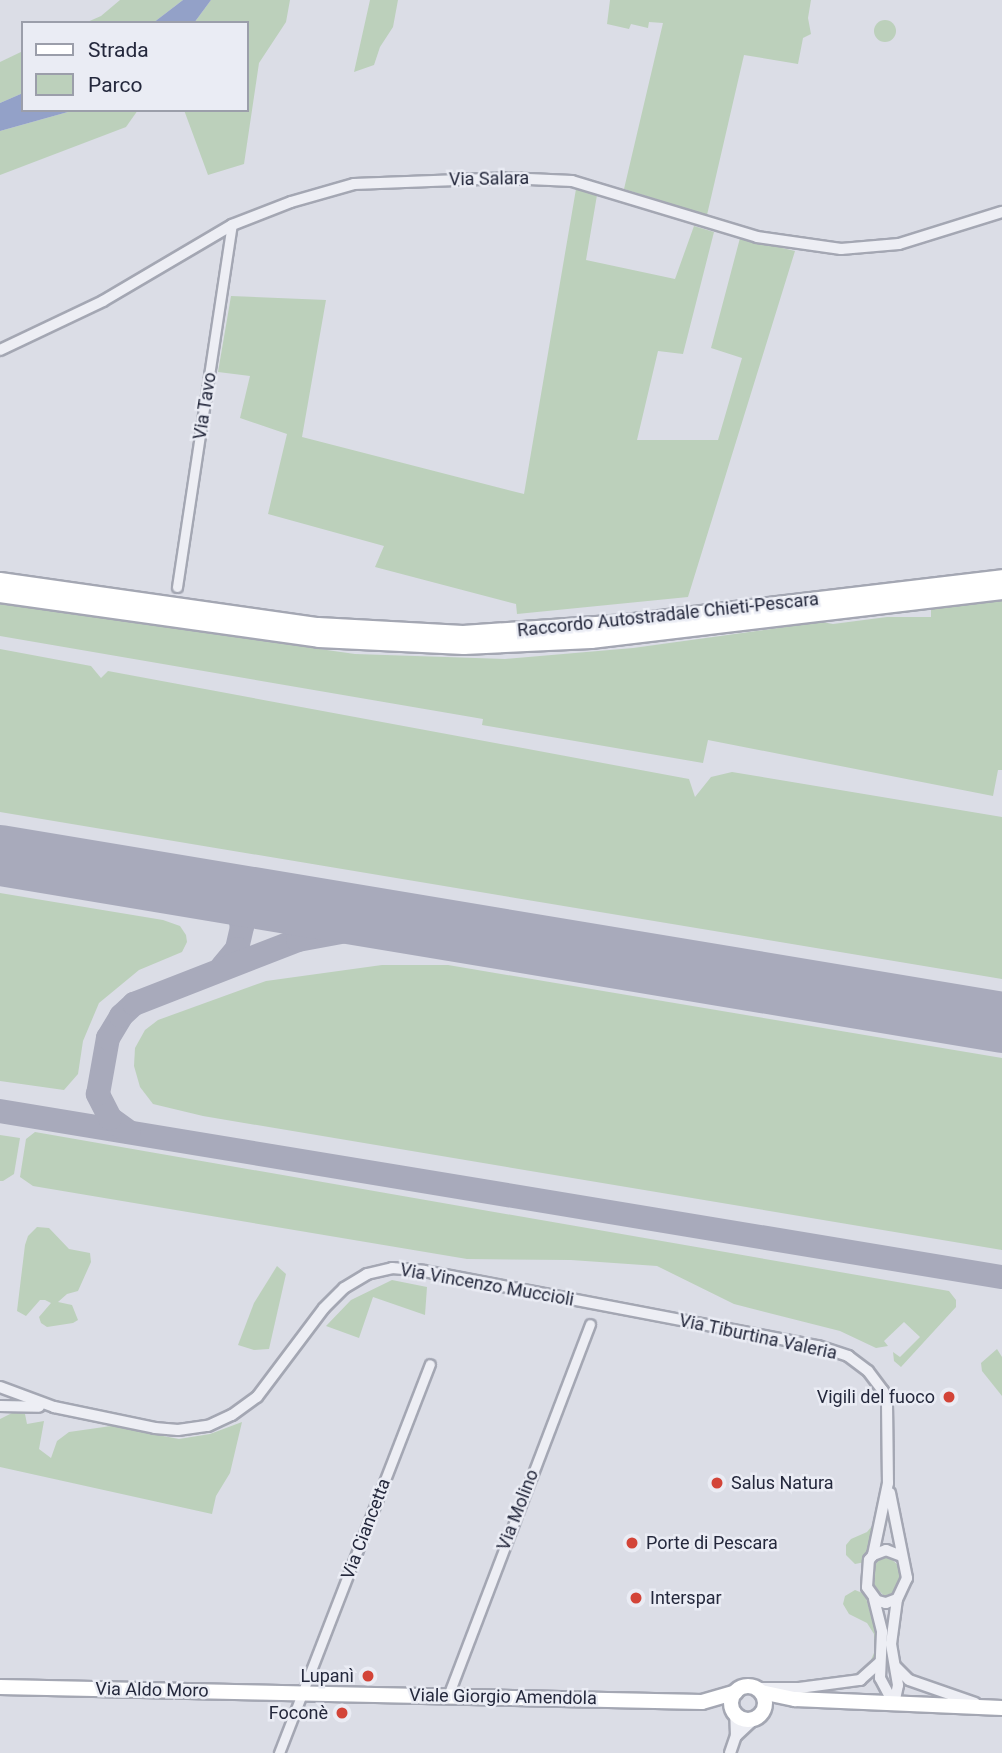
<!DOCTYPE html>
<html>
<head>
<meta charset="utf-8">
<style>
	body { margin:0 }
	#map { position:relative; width:1002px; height:1753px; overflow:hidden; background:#dbdde6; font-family:Roboto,sans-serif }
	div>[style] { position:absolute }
	.green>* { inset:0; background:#bcd0bb }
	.round { border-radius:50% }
	.water>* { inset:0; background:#93a1c8 }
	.taxiway>* { height:24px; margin:-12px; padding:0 12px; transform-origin:12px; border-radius:12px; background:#a8aabb }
	.runway>* { height:61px; margin:-30.5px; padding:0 30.5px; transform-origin:30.5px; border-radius:30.5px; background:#a8aabb }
	.roads { filter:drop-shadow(2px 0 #a4a7b3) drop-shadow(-2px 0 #a4a7b3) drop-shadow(0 2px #a4a7b3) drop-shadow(0 -2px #a4a7b3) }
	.minor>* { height:9px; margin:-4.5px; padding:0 4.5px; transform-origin:4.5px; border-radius:4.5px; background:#edeef4 }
	.tertiary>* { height:10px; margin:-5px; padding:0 5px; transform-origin:5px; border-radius:5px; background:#edeef4 }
	.primary>* { height:14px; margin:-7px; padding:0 7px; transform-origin:7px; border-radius:7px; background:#fff }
	.primary>.ring { margin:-7px; padding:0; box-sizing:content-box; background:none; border:14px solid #fff; border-radius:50% }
	.motorway>* { height:16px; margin:-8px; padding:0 8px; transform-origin:8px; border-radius:8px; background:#fff }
	.dots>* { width:19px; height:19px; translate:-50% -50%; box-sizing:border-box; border:4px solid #eaecf4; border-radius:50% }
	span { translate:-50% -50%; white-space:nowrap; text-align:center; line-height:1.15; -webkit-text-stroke:5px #eaecf4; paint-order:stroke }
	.street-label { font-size:18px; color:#24283c }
	.poi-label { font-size:18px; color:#24283c }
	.right { translate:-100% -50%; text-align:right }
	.left { translate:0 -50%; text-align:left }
	.legend { position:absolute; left:21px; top:21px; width:228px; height:91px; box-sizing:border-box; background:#eaecf4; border:2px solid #9b9eaa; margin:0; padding:9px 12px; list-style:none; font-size:21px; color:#24283c }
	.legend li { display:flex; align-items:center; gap:14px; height:35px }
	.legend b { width:35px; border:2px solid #9b9eaa }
</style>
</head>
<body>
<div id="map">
	<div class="green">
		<div style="clip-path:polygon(120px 0,183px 0,153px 23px,85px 23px,101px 16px)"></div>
		<div style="clip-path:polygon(211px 0,290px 0,286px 22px,259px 63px,244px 164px,208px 175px,184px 110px,247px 110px,247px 23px,194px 23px)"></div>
		<div style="clip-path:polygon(370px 0,398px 0,393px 27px,380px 47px,374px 65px,354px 72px)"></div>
		<div style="clip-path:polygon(610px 0,811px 0,808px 18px,811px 34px,803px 38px,798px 64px,744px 55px,707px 215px,624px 189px,663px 23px,649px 22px,648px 28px,631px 24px,629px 29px,607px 24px)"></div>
		<div class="round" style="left:874px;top:20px;width:22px;height:22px"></div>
		<div style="clip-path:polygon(23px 51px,23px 93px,0 103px,0 62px)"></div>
		<div style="clip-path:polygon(75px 110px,138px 110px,126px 127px,0 175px,0 131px)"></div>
		<div style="clip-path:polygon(576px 189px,597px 195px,586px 260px,675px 279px,694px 226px,714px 232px,683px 354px,658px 351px,637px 440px,718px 440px,742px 358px,711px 348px,740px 238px,795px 251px,688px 597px,517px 614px,516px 604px,375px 567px,384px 546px,268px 514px,287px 434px,240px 418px,250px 376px,218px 372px,231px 296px,326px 300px,302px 437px,524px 494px)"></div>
		<div style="clip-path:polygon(1002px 601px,1002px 770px,998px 770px,993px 796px,708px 740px,703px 763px,482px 725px,483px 719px,0 636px,0 604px,355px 654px,505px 659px,633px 648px,822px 622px,833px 624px,887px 617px,931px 617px,931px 609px)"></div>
		<div style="clip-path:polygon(0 649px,91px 666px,101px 678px,108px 671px,689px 779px,695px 797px,711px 777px,732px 772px,1002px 817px,1002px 979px,0 812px)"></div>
		<div style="clip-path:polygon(0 893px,163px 920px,180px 926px,186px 935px,187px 942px,182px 952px,139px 970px,99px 1003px,83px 1041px,78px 1074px,64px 1090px,0 1081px)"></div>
		<div style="clip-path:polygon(382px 965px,448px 965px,1002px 1058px,1002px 1250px,203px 1116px,153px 1104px,140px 1087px,134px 1066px,135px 1048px,145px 1030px,158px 1020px,266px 981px)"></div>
		<div style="clip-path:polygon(35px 1132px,949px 1291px,956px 1300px,956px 1307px,901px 1367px,894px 1361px,893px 1352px,900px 1357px,920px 1337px,904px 1322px,884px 1341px,888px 1346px,876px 1348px,840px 1331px,734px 1304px,657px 1266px,571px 1260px,467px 1259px,33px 1186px,20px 1177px,26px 1139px)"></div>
		<div style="clip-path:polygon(0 1135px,20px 1138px,14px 1174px,3px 1181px,0 1181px)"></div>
		<div style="clip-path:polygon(37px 1227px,49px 1228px,69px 1249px,90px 1253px,91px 1262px,78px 1291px,67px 1294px,58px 1302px,72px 1305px,78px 1320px,73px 1323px,47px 1327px,41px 1323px,39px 1317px,51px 1303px,45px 1300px,40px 1300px,26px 1316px,17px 1311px,25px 1245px,28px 1236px)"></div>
		<div style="clip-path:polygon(277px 1266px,286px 1274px,269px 1349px,254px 1350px,238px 1345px,254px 1303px)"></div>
		<div style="clip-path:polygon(392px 1280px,427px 1287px,425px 1315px,373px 1297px,359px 1338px,326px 1326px,351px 1300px)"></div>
		<div style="clip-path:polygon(997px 1349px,1002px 1357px,1002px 1396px,982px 1371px,981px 1363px)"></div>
		<div style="clip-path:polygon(14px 1412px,25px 1414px,27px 1424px,44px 1421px,39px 1449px,51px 1458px,57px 1441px,69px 1432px,111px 1426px,179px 1439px,210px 1434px,242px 1422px,230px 1473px,216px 1496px,212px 1514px,0 1467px,0 1419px)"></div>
		<div style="clip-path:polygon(881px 1419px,882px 1514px,865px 1562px,855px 1564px,846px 1555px,846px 1545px,851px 1539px,867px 1532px,877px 1520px,881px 1489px)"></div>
		<div style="clip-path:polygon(889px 1557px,899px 1566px,901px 1576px,895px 1592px,884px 1596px,874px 1585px,874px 1566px,880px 1559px)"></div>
		<div style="clip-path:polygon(855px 1590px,865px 1594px,878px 1641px,877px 1652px,868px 1667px,874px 1653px,874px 1634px,867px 1623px,849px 1614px,843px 1604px,845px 1596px)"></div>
	</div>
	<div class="water">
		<div style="clip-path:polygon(183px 0,211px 0,194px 23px,153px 23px)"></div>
		<div style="clip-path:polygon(23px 93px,23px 110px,75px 110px,0 131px,0 103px)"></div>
	</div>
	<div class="taxiway">
		<div style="left:212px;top:890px;width:21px;rotate:29deg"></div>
		<div style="left:230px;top:900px;width:16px;rotate:55deg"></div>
		<div style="left:239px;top:913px;width:14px;rotate:78deg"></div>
		<div style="left:242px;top:927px;width:23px;rotate:103deg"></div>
		<div style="left:237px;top:949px;width:23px;rotate:130deg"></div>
		<div style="left:0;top:1111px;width:1016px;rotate:9.41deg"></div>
		<div style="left:129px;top:1132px;width:24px;rotate:-144deg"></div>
		<div style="left:110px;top:1118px;width:27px;rotate:-117deg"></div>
		<div style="left:98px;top:1094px;width:57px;rotate:-79.9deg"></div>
		<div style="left:108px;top:1038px;width:26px;rotate:-59deg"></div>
		<div style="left:121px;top:1016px;width:18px;rotate:-43deg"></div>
		<div style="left:134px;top:1004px;width:176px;rotate:-21.3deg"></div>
		<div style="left:298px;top:940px;width:66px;rotate:-10.5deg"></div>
		<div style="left:363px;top:928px;width:81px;rotate:0.7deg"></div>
	</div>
	<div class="runway">
		<div style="left:0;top:855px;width:1016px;rotate:9.46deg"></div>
	</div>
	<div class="roads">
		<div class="minor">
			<div style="left:177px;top:587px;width:366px;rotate:-81.4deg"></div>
			<div style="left:448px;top:1696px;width:398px;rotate:-69.1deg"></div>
			<div style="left:279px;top:1753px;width:417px;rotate:-68.8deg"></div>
		</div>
		<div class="tertiary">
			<div style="left:0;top:350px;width:114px;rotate:-25.4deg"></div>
			<div style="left:103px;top:301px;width:150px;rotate:-30.5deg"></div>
			<div style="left:232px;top:225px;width:63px;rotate:-21.3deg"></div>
			<div style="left:291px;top:202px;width:66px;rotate:-15.9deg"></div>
			<div style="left:354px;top:184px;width:153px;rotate:-2.2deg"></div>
			<div style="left:507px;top:178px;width:65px;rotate:2.6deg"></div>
			<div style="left:572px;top:181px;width:193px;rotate:16.8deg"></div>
			<div style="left:757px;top:237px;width:85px;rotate:8.1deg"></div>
			<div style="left:841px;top:249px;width:58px;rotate:-4.9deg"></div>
			<div style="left:899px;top:244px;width:108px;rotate:-17.3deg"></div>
			<div style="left:0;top:1387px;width:58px;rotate:20.3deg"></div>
			<div style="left:54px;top:1407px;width:103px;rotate:11.7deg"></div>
			<div style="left:155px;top:1428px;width:23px;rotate:5deg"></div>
			<div style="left:178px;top:1430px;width:30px;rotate:-8deg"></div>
			<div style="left:208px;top:1426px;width:26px;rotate:-25deg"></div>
			<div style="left:232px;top:1415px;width:31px;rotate:-36deg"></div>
			<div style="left:257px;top:1397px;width:111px;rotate:-53deg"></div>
			<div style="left:324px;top:1308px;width:28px;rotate:-45deg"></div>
			<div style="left:344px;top:1288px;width:27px;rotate:-31deg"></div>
			<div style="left:367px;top:1274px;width:26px;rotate:-13deg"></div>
			<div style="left:392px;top:1268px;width:32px;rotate:5deg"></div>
			<div style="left:424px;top:1271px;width:401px;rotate:10.8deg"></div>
			<div style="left:818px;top:1346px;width:32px;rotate:18deg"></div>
			<div style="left:848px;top:1356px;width:25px;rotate:37deg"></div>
			<div style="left:868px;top:1371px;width:25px;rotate:53deg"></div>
			<div style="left:883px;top:1391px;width:13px;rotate:72deg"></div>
			<div style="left:887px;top:1403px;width:80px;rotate:89.3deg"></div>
			<div style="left:888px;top:1483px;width:74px;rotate:101.8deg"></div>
			<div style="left:0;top:1406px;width:39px;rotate:1deg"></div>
			<div style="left:890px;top:1493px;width:87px;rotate:78.7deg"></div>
			<div style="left:907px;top:1578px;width:23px;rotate:115deg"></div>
			<div style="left:897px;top:1599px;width:12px;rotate:160deg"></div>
			<div style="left:886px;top:1603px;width:9px;rotate:-167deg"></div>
			<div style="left:877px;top:1601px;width:17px;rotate:-126deg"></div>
			<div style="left:867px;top:1587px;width:27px;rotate:-86deg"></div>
			<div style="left:869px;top:1560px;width:6px;rotate:-51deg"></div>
			<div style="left:873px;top:1555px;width:14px;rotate:-21deg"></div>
			<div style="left:886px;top:1550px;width:17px;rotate:21deg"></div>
			<div style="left:874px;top:1599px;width:34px;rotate:76deg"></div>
			<div style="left:882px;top:1632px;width:46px;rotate:92.5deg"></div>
			<div style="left:880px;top:1678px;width:30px;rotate:62deg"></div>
			<div style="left:896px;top:1667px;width:18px;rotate:45deg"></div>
			<div style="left:909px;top:1680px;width:70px;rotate:19.2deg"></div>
			<div style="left:755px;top:1688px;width:44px"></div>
			<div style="left:799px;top:1688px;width:62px;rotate:-7.5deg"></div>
			<div style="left:860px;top:1680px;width:27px;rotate:-42deg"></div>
			<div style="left:894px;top:1704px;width:19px;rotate:-78deg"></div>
			<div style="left:898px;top:1685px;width:42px;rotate:-99.7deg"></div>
			<div style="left:891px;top:1644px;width:45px;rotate:-82.4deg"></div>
			<div style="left:736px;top:1736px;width:23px;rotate:-43deg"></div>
			<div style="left:730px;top:1753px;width:18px;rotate:-71deg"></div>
			<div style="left:736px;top:1736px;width:23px;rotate:-92deg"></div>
		</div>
		<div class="primary">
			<div class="ring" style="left:731px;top:1686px;width:20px;height:20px"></div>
			<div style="left:0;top:1687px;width:702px;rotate:1.22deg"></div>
			<div style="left:702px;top:1702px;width:35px;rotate:-16deg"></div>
			<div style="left:761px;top:1692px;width:35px;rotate:12deg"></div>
			<div style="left:795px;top:1699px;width:207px;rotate:2.5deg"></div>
		</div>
		<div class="motorway">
			<div style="left:0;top:581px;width:321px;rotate:8.1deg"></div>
			<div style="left:318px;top:626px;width:145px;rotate:3.2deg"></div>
			<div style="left:463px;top:634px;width:163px;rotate:-3.9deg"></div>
			<div style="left:626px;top:623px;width:379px;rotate:-6.8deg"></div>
			<div style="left:0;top:594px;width:322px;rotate:8deg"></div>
			<div style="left:319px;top:639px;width:145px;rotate:2.8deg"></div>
			<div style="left:464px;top:646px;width:127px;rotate:-2.7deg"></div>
			<div style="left:591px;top:640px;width:414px;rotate:-6.8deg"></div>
		</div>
	</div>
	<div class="dots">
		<div style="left:949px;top:1397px;background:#d34438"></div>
		<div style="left:717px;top:1483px;background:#d34438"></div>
		<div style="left:632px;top:1543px;background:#d34438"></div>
		<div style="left:636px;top:1598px;background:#d34438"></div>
		<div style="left:368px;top:1676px;background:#d34438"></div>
		<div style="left:342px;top:1713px;background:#d34438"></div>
	</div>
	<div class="street-label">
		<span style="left:489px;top:179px;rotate:-1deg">Via Salara</span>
		<span style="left:205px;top:406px;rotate:-81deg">Via Tavo</span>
		<span style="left:668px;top:615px;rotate:-6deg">Raccordo Autostradale Chieti-Pescara</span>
		<span style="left:487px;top:1285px;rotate:10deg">Via Vincenzo Muccioli</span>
		<span style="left:758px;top:1337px;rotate:12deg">Via Tiburtina Valeria</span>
		<span style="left:518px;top:1510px;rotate:-69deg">Via Molino</span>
		<span style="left:366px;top:1529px;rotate:-69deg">Via Ciancetta</span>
		<span style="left:152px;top:1690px;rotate:1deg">Via Aldo Moro</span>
		<span style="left:503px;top:1697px;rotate:1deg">Viale Giorgio Amendola</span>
	</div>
	<div class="poi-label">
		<span class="right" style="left:935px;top:1397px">Vigili del fuoco</span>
		<span class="left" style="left:731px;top:1483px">Salus Natura</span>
		<span class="left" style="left:646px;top:1543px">Porte di Pescara</span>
		<span class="left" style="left:650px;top:1598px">Interspar</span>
		<span class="right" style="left:354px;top:1676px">Lupanì</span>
		<span class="right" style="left:328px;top:1713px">Foconè</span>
	</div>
	<ul class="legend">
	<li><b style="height:9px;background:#fff"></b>Strada</li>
	<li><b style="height:19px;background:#bcd0bb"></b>Parco</li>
	</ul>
</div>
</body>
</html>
